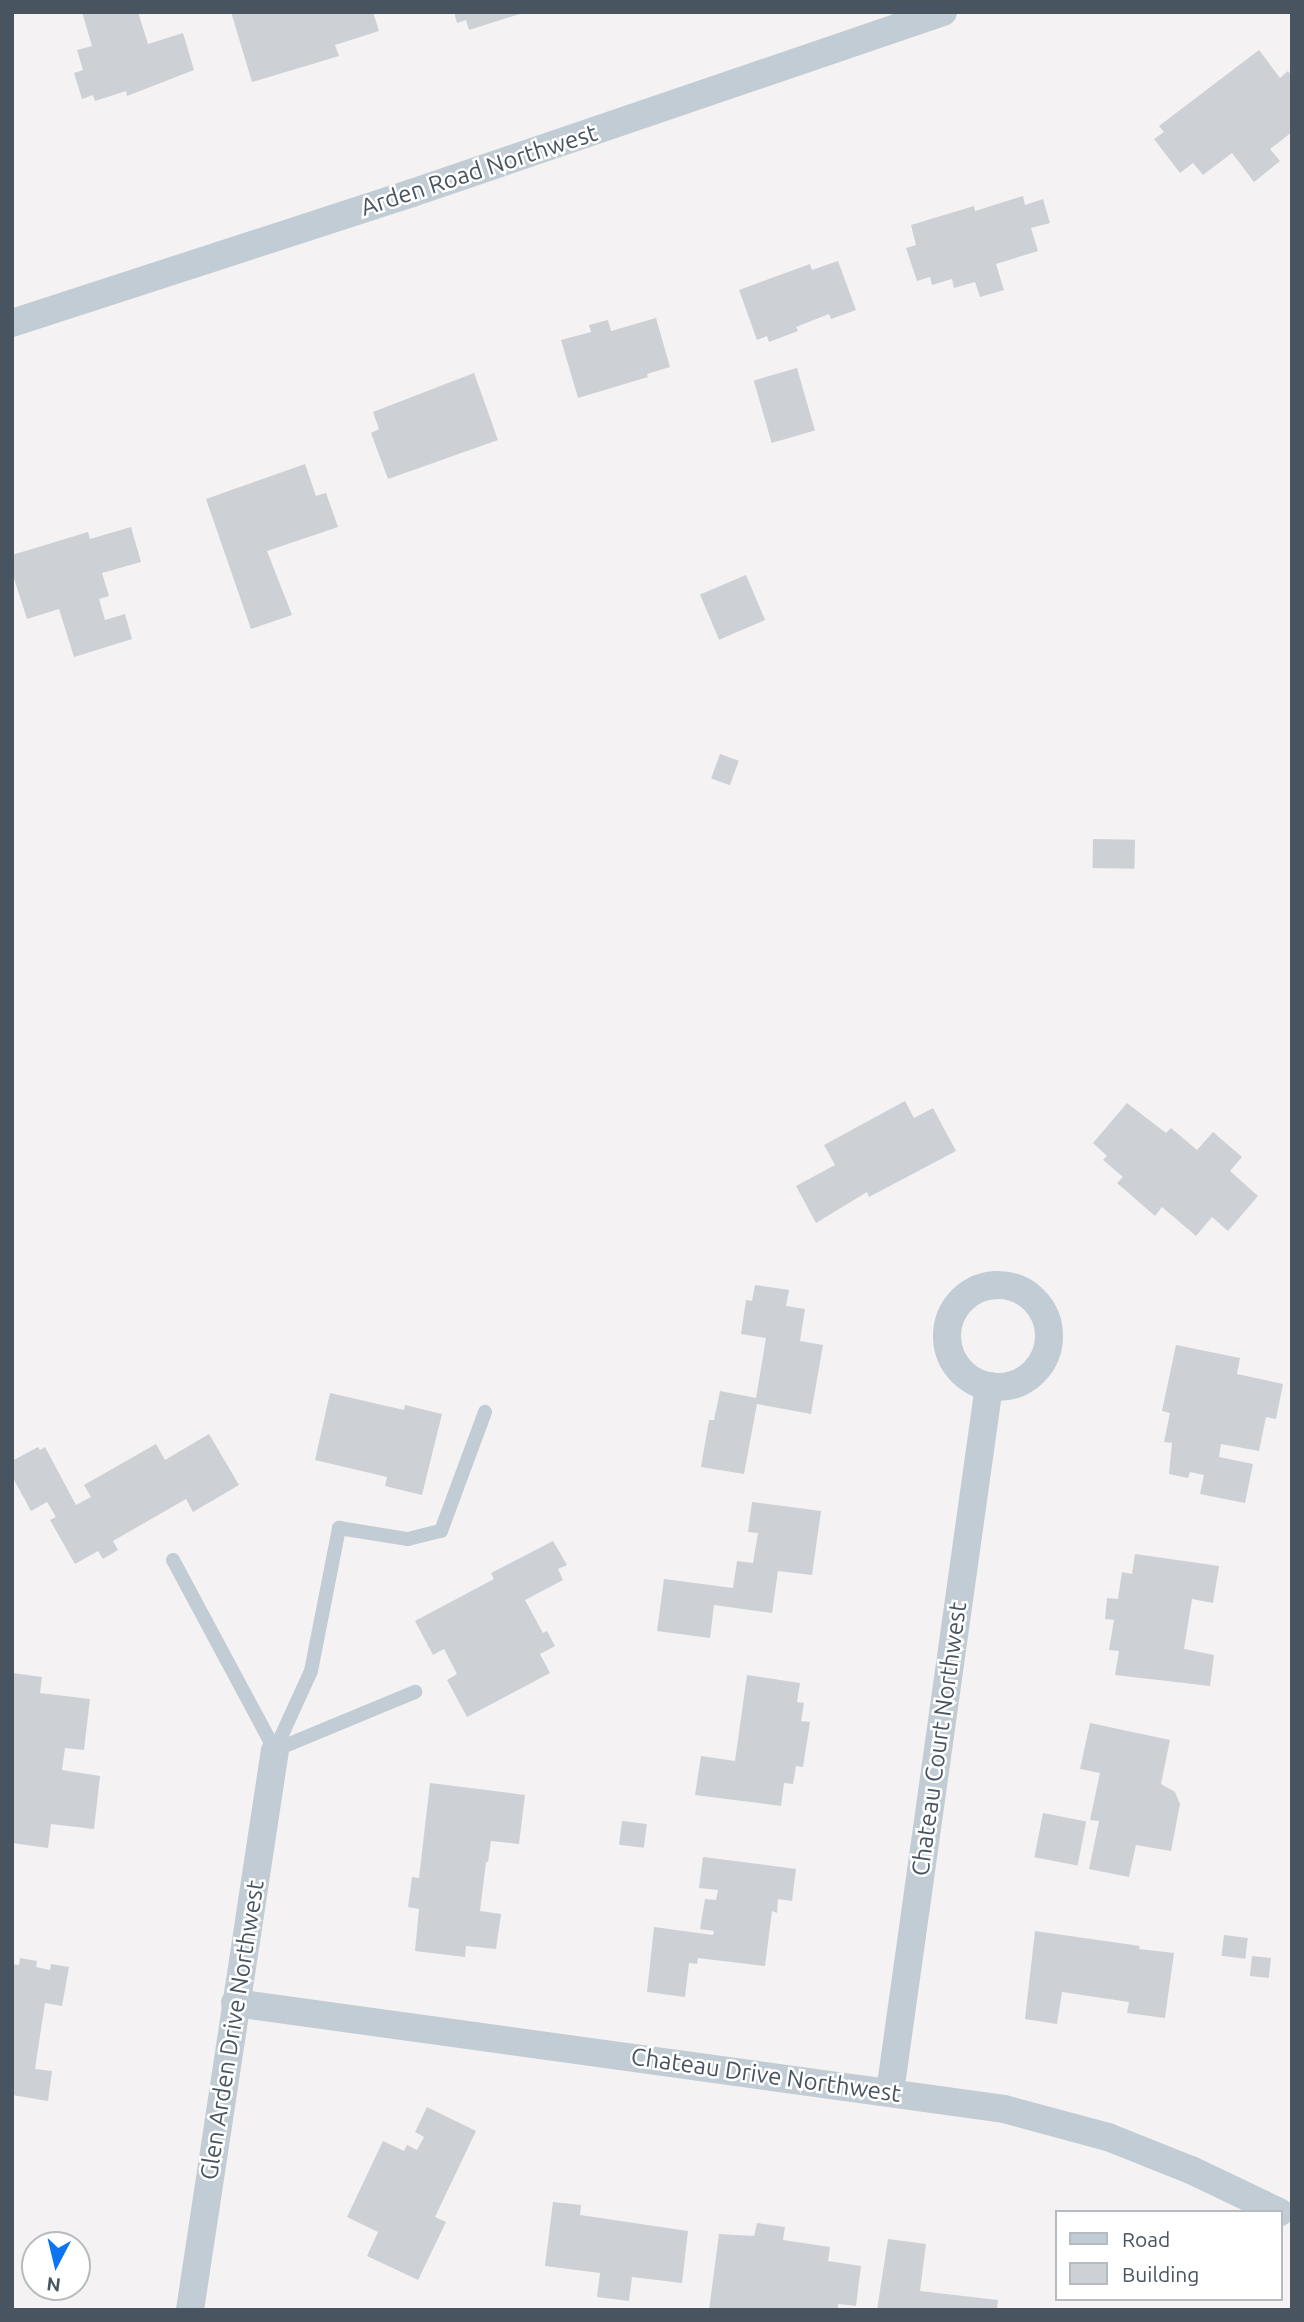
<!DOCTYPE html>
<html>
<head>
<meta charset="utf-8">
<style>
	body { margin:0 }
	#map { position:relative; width:1304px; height:2322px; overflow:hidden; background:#f4f2f2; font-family:Ubuntu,sans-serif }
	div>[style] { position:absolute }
	.building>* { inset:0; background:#cdd1d6; transform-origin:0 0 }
	.lane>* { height:14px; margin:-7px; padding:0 7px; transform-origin:7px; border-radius:7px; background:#c2ccd4 }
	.street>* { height:28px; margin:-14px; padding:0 14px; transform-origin:14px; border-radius:14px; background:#c2ccd4 }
	.street>.ring { margin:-14px; padding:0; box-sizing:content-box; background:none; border:28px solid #c2ccd4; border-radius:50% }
	span { translate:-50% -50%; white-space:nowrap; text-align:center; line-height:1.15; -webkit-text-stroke:5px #fff; paint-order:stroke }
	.street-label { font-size:24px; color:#485561 }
	.frame { position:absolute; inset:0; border:14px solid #485561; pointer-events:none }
	.legend { position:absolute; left:1055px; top:2210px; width:228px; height:91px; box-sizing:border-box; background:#fff; border:2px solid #b6bbc0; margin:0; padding:9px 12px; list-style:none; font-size:21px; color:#485561 }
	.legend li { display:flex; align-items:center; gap:14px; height:35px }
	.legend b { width:35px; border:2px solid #b6bbc0 }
	.north { position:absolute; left:21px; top:2231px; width:70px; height:70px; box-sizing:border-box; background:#fff; border:2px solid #b6bbc0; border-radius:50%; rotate:187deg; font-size:19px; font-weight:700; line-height:28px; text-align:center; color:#485561 }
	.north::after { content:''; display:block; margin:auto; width:24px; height:32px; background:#0d75f2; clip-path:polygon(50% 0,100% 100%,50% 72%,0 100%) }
</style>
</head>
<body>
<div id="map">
	<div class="building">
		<div style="clip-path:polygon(82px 12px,138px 12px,148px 44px,183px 33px,194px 70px,127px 96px,126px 91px,95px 101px,93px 95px,82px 99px,74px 73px,83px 70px,77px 50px,92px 46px)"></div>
		<div style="clip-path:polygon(231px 12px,373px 12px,379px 31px,335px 45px,339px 56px,252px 82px)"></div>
		<div style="clip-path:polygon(454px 12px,523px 12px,523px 13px,469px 30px,466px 20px,457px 23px)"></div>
		<div style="clip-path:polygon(1259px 50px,1280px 78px,1288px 71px,1292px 76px,1292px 132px,1270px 149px,1280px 161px,1254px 182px,1232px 153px,1203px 175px,1193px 163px,1180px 173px,1154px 139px,1164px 132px,1159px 126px)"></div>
		<div style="clip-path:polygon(1023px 196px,1025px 205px,1043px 199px,1050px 223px,1031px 228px,1038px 251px,996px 264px,1004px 290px,980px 297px,975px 282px,954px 288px,952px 279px,932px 285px,930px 277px,917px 281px,906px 248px,916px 245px,911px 225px,974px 206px,975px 211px)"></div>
		<div style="clip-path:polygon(838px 261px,856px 310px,831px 319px,829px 314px,796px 327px,798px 331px,769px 342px,767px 336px,757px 340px,739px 290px,810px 264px,812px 270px)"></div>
		<div style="clip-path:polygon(656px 318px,670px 367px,647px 374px,648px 377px,578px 398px,561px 340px,591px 332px,589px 325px,608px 320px,611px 331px)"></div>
		<div style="left:797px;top:368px;width:65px;height:45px;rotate:74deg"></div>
		<div style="clip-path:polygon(474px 373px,498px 440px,388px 479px,371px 433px,379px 429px,373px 412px)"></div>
		<div style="clip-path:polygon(305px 464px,316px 496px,326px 493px,338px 527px,267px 551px,292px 615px,251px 629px,206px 499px)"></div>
		<div style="clip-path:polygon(131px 527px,141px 562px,102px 573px,109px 596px,99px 599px,105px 620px,125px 614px,132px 639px,74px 657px,59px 609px,27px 619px,12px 572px,12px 555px,88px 532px,90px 539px)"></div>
		<div style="left:746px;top:575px;width:49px;height:50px;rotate:67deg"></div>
		<div style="left:720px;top:754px;width:20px;height:26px;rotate:20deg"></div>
		<div style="left:1093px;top:839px;width:42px;height:29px;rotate:1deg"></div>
		<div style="clip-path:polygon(905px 1101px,914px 1118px,933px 1108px,956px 1151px,869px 1197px,867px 1192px,816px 1223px,796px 1186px,835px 1165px,824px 1145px)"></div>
		<div style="clip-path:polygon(1127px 1103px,1166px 1133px,1171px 1128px,1197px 1150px,1213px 1132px,1242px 1157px,1230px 1171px,1258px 1196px,1228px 1231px,1212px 1217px,1196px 1236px,1162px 1207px,1155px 1216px,1117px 1183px,1123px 1177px,1103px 1160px,1107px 1156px,1093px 1143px)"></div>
		<div style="clip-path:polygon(755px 1285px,789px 1290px,786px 1306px,805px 1309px,800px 1341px,823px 1345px,811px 1414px,757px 1404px,744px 1474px,701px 1467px,709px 1420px,714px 1420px,720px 1391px,756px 1398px,766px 1338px,741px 1334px,746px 1300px,752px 1301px)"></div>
		<div style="clip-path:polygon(1176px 1345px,1240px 1358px,1237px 1374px,1283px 1384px,1276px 1419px,1266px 1417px,1259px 1451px,1221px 1444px,1219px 1457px,1253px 1464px,1245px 1503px,1200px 1494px,1204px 1475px,1190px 1472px,1188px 1478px,1169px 1474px,1172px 1443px,1164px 1442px,1170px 1413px,1162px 1411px)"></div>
		<div style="clip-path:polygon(330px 1393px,404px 1410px,405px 1405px,442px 1414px,422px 1495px,385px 1486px,387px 1477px,315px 1460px)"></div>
		<div style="clip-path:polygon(209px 1434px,239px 1485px,193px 1512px,186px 1499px,113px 1541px,118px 1550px,103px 1559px,98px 1551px,75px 1564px,50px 1520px,56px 1517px,47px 1502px,31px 1511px,12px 1476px,12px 1461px,38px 1447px,40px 1450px,45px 1447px,76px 1505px,91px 1497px,84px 1485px,156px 1444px,165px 1460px)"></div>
		<div style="clip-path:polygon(752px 1502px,821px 1511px,812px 1575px,778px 1571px,772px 1613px,714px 1605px,710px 1638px,657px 1631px,664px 1579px,733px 1588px,737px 1561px,753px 1563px,758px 1533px,748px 1532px)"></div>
		<div style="clip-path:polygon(553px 1541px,567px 1565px,558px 1569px,563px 1580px,525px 1600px,543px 1633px,547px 1631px,555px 1646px,540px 1654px,550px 1673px,467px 1717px,447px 1680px,457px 1674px,444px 1649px,433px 1655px,415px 1621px,494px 1579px,491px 1573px)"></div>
		<div style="clip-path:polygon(1135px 1554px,1219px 1566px,1213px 1603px,1192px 1599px,1184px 1649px,1214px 1655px,1210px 1686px,1115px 1675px,1119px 1651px,1109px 1650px,1114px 1620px,1105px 1619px,1107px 1598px,1118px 1599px,1122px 1572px,1132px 1574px)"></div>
		<div style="clip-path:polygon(12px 1673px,42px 1677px,40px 1693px,90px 1699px,84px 1750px,65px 1748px,62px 1770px,100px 1776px,94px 1829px,51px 1824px,48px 1848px,12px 1843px)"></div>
		<div style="clip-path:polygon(747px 1675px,800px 1683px,797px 1702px,804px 1703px,801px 1721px,810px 1722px,803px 1767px,796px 1766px,793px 1784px,784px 1783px,781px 1806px,695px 1795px,701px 1756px,735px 1761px)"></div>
		<div style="clip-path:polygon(1090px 1723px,1170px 1740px,1161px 1784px,1175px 1792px,1180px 1804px,1171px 1851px,1136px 1845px,1129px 1877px,1089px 1869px,1099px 1821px,1090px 1820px,1100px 1773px,1080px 1769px)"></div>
		<div style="clip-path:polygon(430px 1783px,525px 1795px,519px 1844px,491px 1841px,488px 1862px,486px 1862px,480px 1911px,501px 1914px,496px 1949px,466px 1946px,465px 1957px,415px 1951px,419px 1909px,408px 1907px,412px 1877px,419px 1878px)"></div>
		<div style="left:1043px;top:1813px;width:44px;height:45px;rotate:11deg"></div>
		<div style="left:622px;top:1821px;width:25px;height:24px;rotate:7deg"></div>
		<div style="clip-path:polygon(703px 1857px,796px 1869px,792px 1901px,778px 1899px,777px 1913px,772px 1911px,765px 1966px,698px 1958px,697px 1964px,689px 1963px,685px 1997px,647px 1992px,654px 1927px,713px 1935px,714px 1931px,700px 1929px,705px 1899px,716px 1900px,718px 1890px,699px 1888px)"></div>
		<div style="clip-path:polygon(1035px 1931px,1140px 1946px,1139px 1949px,1174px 1953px,1165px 2018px,1127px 2013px,1129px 2002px,1062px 1992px,1057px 2024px,1025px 2019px)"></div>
		<div style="left:1224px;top:1935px;width:24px;height:21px;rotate:7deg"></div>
		<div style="left:1252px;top:1956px;width:19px;height:20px;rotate:6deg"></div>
		<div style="clip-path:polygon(20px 1958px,37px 1961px,36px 1967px,50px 1970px,51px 1964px,69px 1967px,62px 2006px,45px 2003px,35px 2069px,52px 2071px,48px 2101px,12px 2095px,12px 1964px,19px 1965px)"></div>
		<div style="clip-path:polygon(427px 2107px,476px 2131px,435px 2217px,446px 2222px,418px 2280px,367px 2256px,378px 2232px,347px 2217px,383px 2141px,404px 2151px,407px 2145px,417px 2150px,424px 2137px,415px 2132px)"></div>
		<div style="clip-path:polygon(553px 2202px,581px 2205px,580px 2215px,688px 2231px,682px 2283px,632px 2277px,629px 2301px,597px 2297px,600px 2273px,545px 2266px)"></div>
		<div style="clip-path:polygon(757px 2223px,785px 2227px,783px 2240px,830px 2247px,828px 2261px,861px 2266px,856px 2306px,838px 2304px,838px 2310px,709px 2310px,719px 2234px,754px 2236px)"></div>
		<div style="clip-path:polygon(888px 2239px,926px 2244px,920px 2291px,998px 2300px,997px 2310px,877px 2310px)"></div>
	</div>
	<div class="lane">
		<div style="left:173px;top:1560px;width:216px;rotate:61.8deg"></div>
		<div style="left:275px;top:1750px;width:87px;rotate:-65.5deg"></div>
		<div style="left:311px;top:1671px;width:146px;rotate:-78.9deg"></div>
		<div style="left:339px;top:1528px;width:70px;rotate:9.1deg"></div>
		<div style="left:408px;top:1539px;width:34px;rotate:-14deg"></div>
		<div style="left:441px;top:1531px;width:127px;rotate:-69.7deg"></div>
		<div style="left:275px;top:1750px;width:152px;rotate:-22.5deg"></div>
	</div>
	<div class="street">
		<div style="left:12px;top:323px;width:421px;rotate:-18deg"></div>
		<div style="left:412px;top:193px;width:561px;rotate:-18.82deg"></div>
		<div class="ring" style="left:947px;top:1285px;width:74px;height:74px"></div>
		<div style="left:235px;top:2003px;width:776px;rotate:7.85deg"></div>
		<div style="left:1004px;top:2109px;width:108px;rotate:15.1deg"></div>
		<div style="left:1108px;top:2137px;width:89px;rotate:21.7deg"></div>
		<div style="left:1191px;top:2170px;width:98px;rotate:25.5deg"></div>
		<div style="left:890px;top:2092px;width:713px;rotate:-82.02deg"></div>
		<div style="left:190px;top:2310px;width:566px;rotate:-81.37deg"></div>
	</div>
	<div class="street-label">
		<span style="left:479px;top:170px;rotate:-18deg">Arden Road Northwest</span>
		<span style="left:939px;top:1739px;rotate:-82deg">Chateau Court Northwest</span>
		<span style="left:232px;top:2030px;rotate:-81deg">Glen Arden Drive Northwest</span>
		<span style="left:766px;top:2075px;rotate:8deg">Chateau Drive Northwest</span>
	</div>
	<div class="frame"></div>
	<ul class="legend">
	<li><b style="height:9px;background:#c2ccd4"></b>Road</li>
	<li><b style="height:19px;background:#cdd1d6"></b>Building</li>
	</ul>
	<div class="north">N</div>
</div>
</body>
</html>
